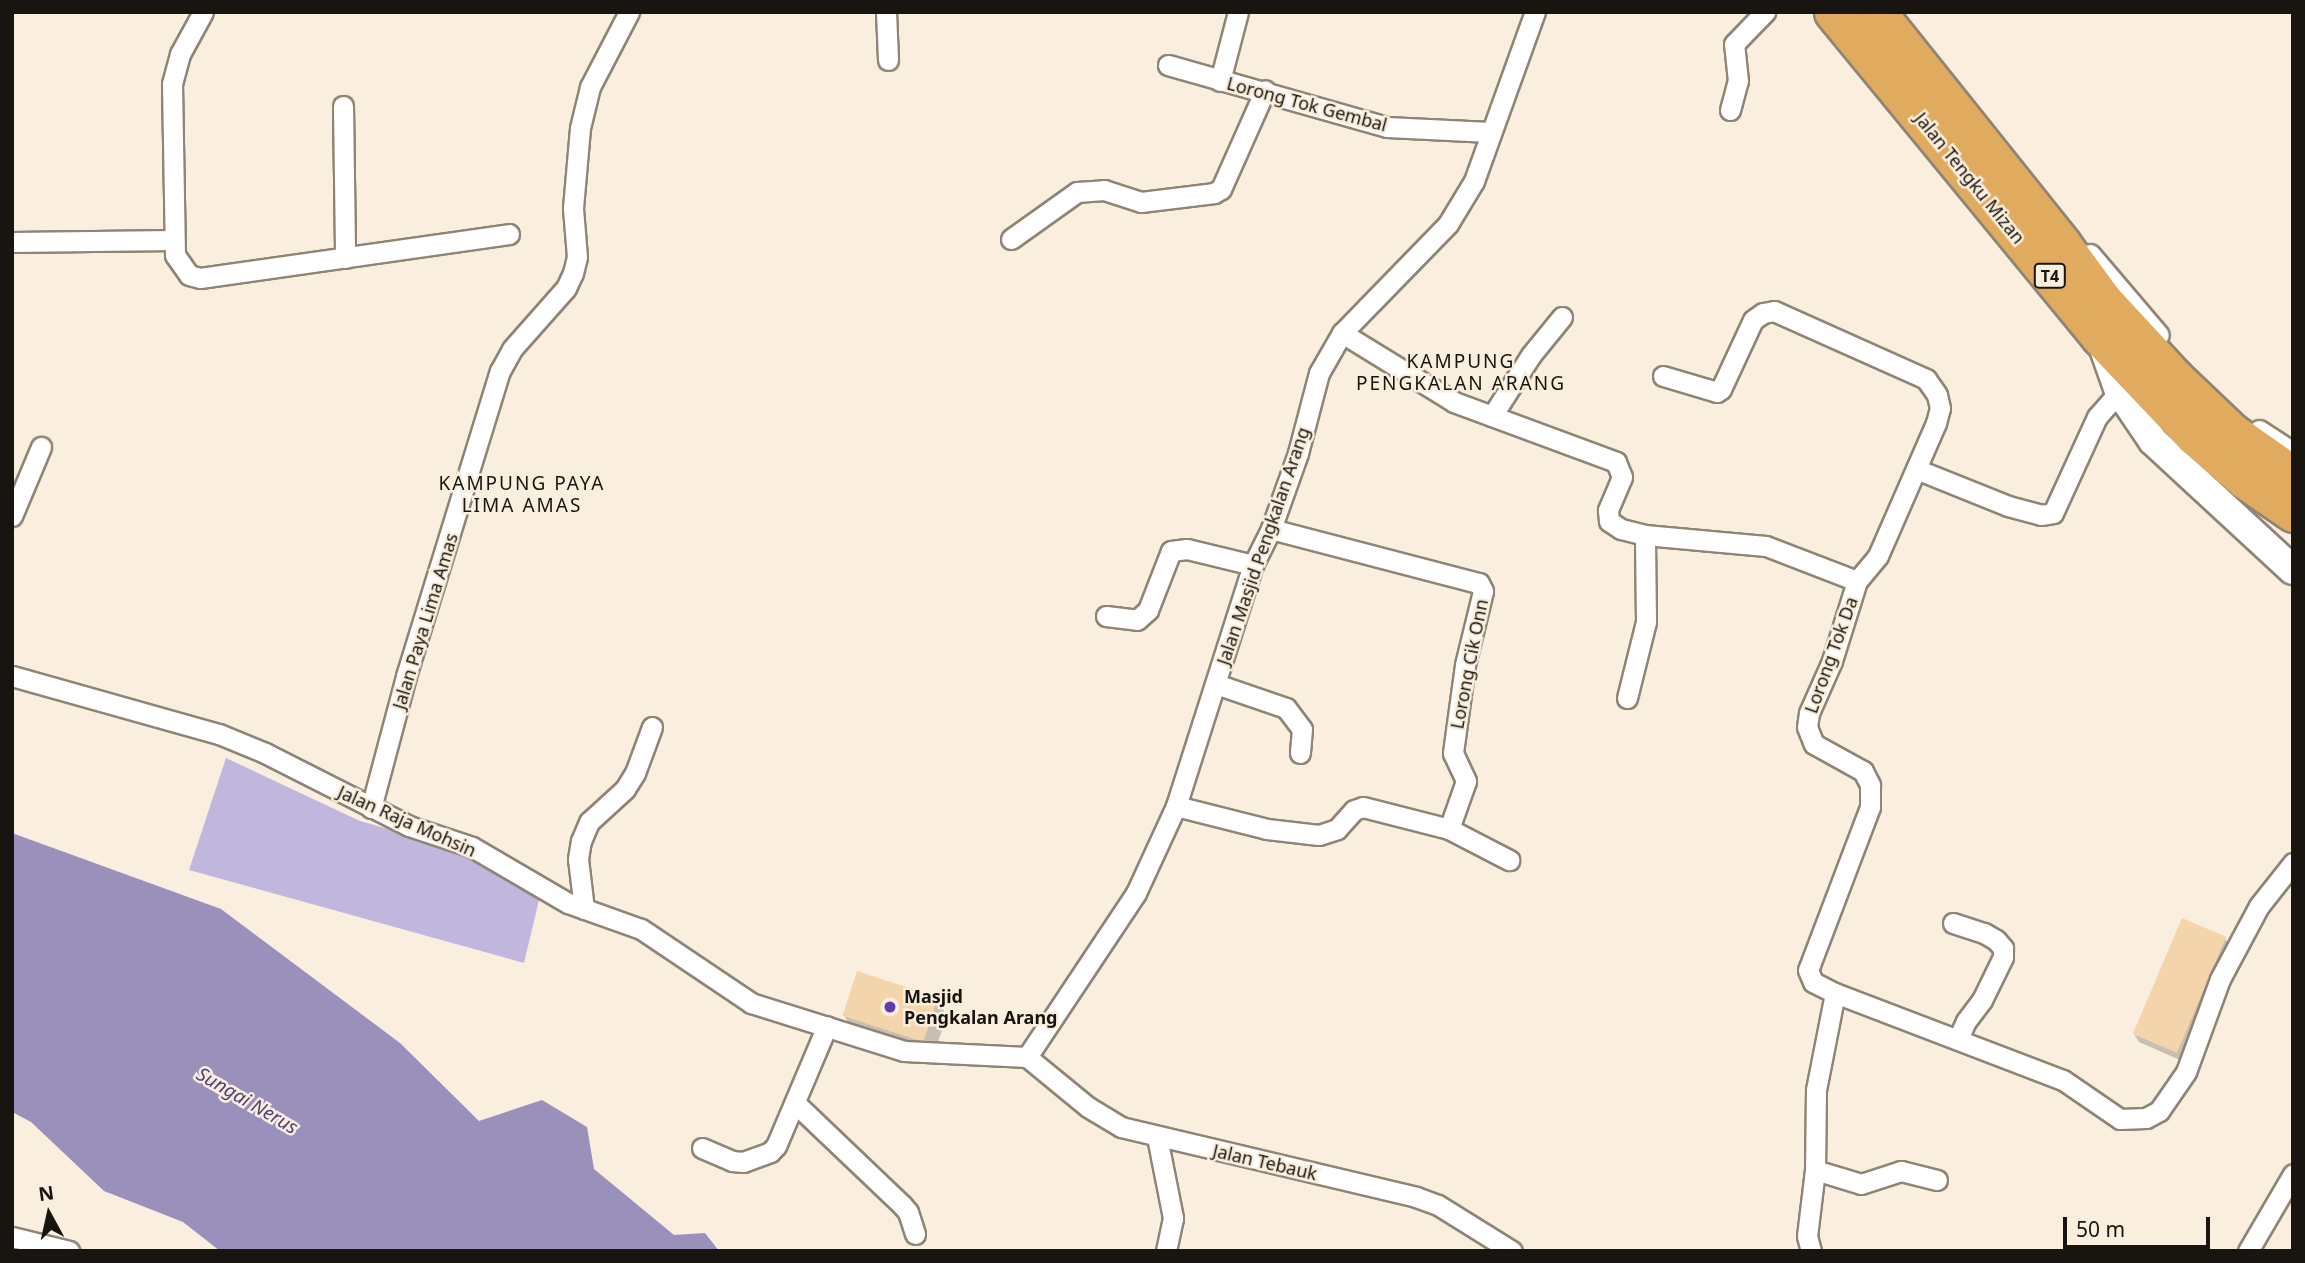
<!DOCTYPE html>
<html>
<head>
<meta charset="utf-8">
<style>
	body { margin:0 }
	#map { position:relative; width:2305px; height:1263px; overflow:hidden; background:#faeede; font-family:"Noto Sans",sans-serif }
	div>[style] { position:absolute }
	.green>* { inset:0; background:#c0b7df }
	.water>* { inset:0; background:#9a90bc }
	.shadow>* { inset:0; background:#0003 }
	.building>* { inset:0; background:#f4d5ab; transform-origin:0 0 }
	.roads { filter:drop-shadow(2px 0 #8f8475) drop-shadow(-2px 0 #8f8475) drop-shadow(0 2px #8f8475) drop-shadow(0 -2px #8f8475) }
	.street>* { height:19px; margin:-9.5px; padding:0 9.5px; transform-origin:9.5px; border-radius:9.5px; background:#fff }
	.secondary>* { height:28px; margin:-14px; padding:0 14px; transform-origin:14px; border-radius:14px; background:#fff }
	.highway>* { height:37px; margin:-18.5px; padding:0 18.5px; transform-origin:18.5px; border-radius:18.5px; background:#e0ab5e }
	.dots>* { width:19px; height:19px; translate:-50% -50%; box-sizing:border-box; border:4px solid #faeede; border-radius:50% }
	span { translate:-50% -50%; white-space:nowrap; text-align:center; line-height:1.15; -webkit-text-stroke:5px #faeede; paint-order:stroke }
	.shield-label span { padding:2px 5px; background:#faeede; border:2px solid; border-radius:5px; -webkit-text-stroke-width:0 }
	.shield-label { font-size:16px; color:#18140f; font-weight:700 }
	.street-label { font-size:18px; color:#18140f }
	.poi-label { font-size:18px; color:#18140f; font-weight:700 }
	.left { translate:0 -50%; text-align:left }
	.neighbourhood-label { font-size:19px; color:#18140f; letter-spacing:2px }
	.water-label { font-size:19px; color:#51407a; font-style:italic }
	.frame { position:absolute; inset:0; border:14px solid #18140f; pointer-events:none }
	.north { position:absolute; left:14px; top:1179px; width:70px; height:70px; -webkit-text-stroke:5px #faeede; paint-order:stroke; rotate:352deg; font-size:19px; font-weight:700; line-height:28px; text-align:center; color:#18140f }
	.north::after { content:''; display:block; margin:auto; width:24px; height:32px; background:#18140f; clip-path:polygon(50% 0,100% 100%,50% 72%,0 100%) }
	.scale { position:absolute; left:2063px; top:1217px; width:147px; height:32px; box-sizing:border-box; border:4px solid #18140f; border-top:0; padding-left:9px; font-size:21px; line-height:24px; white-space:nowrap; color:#18140f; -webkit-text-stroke:5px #faeede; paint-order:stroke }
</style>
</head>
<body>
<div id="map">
	<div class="green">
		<div style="clip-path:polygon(226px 758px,360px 821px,463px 850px,539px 900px,524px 963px,189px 870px)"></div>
	</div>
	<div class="water">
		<div style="clip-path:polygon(12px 833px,221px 909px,400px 1043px,479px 1121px,542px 1100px,587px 1127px,594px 1169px,674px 1235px,705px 1233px,719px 1251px,220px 1251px,183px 1222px,104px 1191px,31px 1122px,12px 1112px)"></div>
	</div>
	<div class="shadow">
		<div style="clip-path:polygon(2225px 938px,2229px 946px,2180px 1060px,2139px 1042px,2134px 1034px)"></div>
		<div style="clip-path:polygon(937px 999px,947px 1016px,933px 1056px,854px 1033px,844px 1015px)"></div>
	</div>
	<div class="building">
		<div style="left:2182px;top:918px;width:48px;height:126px;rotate:23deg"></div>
		<div style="left:857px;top:971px;width:85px;height:47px;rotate:18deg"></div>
	</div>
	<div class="roads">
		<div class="street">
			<div style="left:203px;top:12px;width:48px;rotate:118.7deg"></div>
			<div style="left:180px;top:54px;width:31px;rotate:105deg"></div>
			<div style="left:172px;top:84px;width:171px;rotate:89deg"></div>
			<div style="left:175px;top:255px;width:24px;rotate:55deg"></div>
			<div style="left:189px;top:275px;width:11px;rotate:15deg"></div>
			<div style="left:200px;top:278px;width:312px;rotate:-8.1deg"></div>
			<div style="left:886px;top:12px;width:48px;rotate:87.6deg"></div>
			<div style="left:1168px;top:65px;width:228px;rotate:15.8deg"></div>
			<div style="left:1387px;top:127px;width:103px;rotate:2.8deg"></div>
			<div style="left:1220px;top:81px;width:71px;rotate:-75.4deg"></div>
			<div style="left:343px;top:106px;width:152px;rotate:89.2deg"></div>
			<div style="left:1730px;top:110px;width:30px;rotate:-75deg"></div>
			<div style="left:1738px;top:81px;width:37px;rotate:-96deg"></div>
			<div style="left:1734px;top:44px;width:45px;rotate:-45.9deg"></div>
			<div style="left:1011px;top:239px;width:81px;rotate:-35.5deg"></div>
			<div style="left:1077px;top:192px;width:27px;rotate:-4deg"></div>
			<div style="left:1104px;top:190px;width:39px;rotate:18deg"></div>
			<div style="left:1141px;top:202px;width:74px;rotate:-7deg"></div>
			<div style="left:1214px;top:193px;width:8px;rotate:-30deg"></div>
			<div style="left:1221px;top:189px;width:108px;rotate:-66deg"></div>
			<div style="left:12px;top:242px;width:162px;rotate:-0.7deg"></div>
			<div style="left:2090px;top:254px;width:106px;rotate:49.6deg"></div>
			<div style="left:1342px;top:333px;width:132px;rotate:31.6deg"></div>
			<div style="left:1454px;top:402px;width:173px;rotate:20.3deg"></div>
			<div style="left:1616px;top:462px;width:16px;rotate:68deg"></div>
			<div style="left:1622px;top:477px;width:36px;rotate:113deg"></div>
			<div style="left:1608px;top:510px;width:11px;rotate:85deg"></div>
			<div style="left:1609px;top:521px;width:14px;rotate:34deg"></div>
			<div style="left:1621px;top:529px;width:25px;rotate:14deg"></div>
			<div style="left:1645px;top:535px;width:121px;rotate:5.2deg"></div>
			<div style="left:1766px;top:546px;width:97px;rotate:21deg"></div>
			<div style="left:1857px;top:581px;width:84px;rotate:107.4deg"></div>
			<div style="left:1832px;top:661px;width:57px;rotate:113.9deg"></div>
			<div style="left:1809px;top:713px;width:14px;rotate:98deg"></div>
			<div style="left:1807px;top:727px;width:18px;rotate:68deg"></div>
			<div style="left:1814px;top:744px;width:56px;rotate:28.9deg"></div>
			<div style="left:1863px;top:771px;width:16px;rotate:63deg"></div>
			<div style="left:1870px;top:785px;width:22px;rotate:90deg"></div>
			<div style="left:1870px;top:807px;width:174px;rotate:110.8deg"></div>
			<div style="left:1808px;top:970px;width:13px;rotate:67deg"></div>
			<div style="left:1813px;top:982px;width:25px;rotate:27deg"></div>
			<div style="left:1835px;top:993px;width:99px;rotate:101.1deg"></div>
			<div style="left:1816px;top:1090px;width:80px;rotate:90.7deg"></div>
			<div style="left:1815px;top:1170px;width:66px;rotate:96.9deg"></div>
			<div style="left:1807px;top:1236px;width:16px;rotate:75deg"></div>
			<div style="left:1663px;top:376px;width:56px;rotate:16.5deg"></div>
			<div style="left:1717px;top:392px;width:5px;rotate:-37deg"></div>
			<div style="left:1721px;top:389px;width:76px;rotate:-65.1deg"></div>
			<div style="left:1753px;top:320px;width:12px;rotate:-35deg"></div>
			<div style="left:1763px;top:313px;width:11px;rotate:-10deg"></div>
			<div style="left:1774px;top:311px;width:167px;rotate:24.1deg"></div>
			<div style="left:1926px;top:379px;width:19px;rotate:55deg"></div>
			<div style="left:1937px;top:395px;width:13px;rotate:77deg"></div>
			<div style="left:1940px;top:408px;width:16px;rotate:105deg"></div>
			<div style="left:1936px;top:423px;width:145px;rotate:113.6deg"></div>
			<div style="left:1878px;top:556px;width:33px;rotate:130deg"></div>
			<div style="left:1492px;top:416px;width:72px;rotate:-57.4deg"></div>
			<div style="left:1531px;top:355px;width:49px;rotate:-50.8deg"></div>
			<div style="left:2259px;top:430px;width:40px;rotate:32.9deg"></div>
			<div style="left:1916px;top:469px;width:99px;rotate:21.9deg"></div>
			<div style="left:2008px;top:506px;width:34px;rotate:15deg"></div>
			<div style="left:2041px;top:515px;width:12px;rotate:-9deg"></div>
			<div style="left:2053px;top:513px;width:106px;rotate:-65.4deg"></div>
			<div style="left:2097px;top:417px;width:44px;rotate:-48.7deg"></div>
			<div style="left:12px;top:516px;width:75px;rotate:-67.2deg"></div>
			<div style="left:1271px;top:529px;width:215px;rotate:14.6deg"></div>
			<div style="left:1479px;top:583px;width:9px;rotate:63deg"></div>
			<div style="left:1483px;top:591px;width:76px;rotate:103.7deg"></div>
			<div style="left:1465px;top:665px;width:89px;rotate:97.8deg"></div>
			<div style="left:1453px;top:753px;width:31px;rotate:65deg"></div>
			<div style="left:1466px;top:781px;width:51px;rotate:109.5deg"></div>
			<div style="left:1106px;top:616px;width:31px;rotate:7deg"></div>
			<div style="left:1137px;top:620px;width:15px;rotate:-42deg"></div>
			<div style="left:1148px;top:610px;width:63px;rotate:-68.7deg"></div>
			<div style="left:1171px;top:551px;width:16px;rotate:-7deg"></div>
			<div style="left:1187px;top:549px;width:68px;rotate:13.6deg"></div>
			<div style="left:12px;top:676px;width:215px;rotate:15.7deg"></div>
			<div style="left:219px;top:734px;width:50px;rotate:22.4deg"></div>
			<div style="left:265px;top:753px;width:161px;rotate:26.9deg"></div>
			<div style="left:409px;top:826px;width:66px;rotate:18.4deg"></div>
			<div style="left:472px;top:847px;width:111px;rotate:30.3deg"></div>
			<div style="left:568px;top:903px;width:77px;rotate:19.6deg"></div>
			<div style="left:641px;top:929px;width:133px;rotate:33.9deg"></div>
			<div style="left:751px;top:1003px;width:160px;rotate:17.4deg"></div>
			<div style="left:904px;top:1051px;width:123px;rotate:2.8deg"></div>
			<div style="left:1216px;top:684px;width:74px;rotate:18.9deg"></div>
			<div style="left:1286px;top:708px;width:26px;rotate:53deg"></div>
			<div style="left:1302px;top:729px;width:24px;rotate:95deg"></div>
			<div style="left:1627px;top:698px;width:78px;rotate:-76deg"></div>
			<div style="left:1646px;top:622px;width:87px;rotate:-90.7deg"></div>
			<div style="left:1176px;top:806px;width:94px;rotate:14.2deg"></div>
			<div style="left:1267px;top:829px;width:52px;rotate:6.6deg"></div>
			<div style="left:1319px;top:835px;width:19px;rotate:-18deg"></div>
			<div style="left:1337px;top:829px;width:25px;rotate:-48deg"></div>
			<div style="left:1354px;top:810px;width:9px;rotate:-18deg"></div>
			<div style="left:1363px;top:807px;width:89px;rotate:14.3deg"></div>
			<div style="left:1449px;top:829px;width:68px;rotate:27.3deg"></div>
			<div style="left:371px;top:808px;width:137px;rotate:-75.1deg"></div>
			<div style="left:406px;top:676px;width:319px;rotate:-72.9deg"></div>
			<div style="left:500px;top:371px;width:25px;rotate:-61deg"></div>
			<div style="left:512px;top:349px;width:81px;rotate:-48.5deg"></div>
			<div style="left:566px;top:288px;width:17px;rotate:-65deg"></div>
			<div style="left:573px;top:273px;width:16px;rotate:-76deg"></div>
			<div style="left:577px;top:257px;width:49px;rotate:-94.7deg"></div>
			<div style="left:573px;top:208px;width:80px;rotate:-85deg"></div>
			<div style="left:580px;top:128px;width:42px;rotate:-76.3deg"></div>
			<div style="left:590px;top:87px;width:85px;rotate:-62.5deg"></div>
			<div style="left:584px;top:909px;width:50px;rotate:-96.8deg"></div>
			<div style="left:578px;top:859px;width:18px;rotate:-81deg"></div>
			<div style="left:581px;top:841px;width:21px;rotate:-67deg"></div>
			<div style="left:589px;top:822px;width:49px;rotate:-42.5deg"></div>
			<div style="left:625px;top:789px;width:19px;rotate:-58deg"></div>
			<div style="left:635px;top:773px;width:49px;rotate:-69.7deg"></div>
			<div style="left:1953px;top:923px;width:33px;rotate:18deg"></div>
			<div style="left:1984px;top:933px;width:14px;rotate:30deg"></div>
			<div style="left:1996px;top:940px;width:11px;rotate:49deg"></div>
			<div style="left:2003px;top:948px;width:9px;rotate:90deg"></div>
			<div style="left:2003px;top:957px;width:48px;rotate:116deg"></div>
			<div style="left:1982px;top:1000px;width:26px;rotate:127deg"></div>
			<div style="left:1966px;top:1021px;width:20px;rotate:114deg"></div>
			<div style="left:1835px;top:993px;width:244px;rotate:20.9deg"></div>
			<div style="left:2063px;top:1080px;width:69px;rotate:34.4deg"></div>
			<div style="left:2120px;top:1119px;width:26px;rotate:-2deg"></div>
			<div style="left:2146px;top:1118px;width:15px;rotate:-28deg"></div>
			<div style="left:2159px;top:1111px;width:47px;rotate:-55.3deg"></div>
			<div style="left:2186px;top:1072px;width:99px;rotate:-69.9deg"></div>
			<div style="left:2220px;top:979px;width:83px;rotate:-61.9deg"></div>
			<div style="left:2259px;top:906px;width:55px;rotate:-51.7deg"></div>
			<div style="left:1027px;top:1057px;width:197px;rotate:-56.4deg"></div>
			<div style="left:1136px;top:893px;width:96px;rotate:-65.3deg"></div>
			<div style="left:1176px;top:806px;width:253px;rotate:-72.3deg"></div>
			<div style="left:1253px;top:565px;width:40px;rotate:-63.4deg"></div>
			<div style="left:1271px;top:529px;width:81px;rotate:-70.4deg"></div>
			<div style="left:1298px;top:453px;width:83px;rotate:-75.3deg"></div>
			<div style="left:1319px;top:373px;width:46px;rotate:-60.1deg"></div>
			<div style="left:1342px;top:333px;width:152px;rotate:-45.8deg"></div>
			<div style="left:1448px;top:224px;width:50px;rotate:-58.8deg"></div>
			<div style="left:1474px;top:181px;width:180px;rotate:-70.2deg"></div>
			<div style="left:1027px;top:1057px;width:79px;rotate:39.3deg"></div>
			<div style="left:1088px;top:1107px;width:39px;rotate:31deg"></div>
			<div style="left:1121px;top:1127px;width:303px;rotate:13.3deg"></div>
			<div style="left:1416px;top:1197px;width:23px;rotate:20deg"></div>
			<div style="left:1438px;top:1205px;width:87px;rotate:31.9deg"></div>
			<div style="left:795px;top:1103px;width:148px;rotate:43.6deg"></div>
			<div style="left:902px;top:1205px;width:9px;rotate:49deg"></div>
			<div style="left:908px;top:1212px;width:23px;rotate:72deg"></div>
			<div style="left:1157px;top:1137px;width:83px;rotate:78.8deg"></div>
			<div style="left:1173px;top:1218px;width:34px;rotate:102deg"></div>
			<div style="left:702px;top:1148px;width:33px;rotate:23deg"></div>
			<div style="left:732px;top:1161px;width:11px;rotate:5deg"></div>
			<div style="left:743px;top:1162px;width:29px;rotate:-20deg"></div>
			<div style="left:770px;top:1152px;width:8px;rotate:-45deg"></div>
			<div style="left:776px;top:1146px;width:130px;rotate:-67deg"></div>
			<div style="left:1815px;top:1170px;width:48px;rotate:16.9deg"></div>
			<div style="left:1861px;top:1184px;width:42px;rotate:-18deg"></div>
			<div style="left:1901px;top:1171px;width:37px;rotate:14deg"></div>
			<div style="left:12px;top:1237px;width:59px;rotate:13.8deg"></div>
			<div style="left:2248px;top:1251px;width:89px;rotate:-59.7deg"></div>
		</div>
		<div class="secondary">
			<div style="left:2102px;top:343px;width:51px;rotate:70.5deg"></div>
			<div style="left:2119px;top:391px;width:60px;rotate:55.8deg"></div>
			<div style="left:2153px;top:441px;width:190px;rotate:42.7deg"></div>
		</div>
		<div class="highway">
			<div style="left:1833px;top:12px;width:419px;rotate:50.6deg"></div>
			<div style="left:2099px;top:336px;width:138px;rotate:46.5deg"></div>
			<div style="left:2194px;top:436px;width:67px;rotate:40.8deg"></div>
			<div style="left:2245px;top:480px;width:58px;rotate:34.5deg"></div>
			<div style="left:1877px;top:12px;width:297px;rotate:51.4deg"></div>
			<div style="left:2062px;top:244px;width:69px;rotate:53.8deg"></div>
			<div style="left:2103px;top:300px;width:106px;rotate:47.3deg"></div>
			<div style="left:2175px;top:378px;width:79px;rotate:43.5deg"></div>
			<div style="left:2232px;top:432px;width:75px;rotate:35.2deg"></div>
		</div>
	</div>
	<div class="dots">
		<div style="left:890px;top:1007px;background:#663ab2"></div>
	</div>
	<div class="shield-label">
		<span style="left:2050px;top:276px">T4</span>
	</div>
	<div class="street-label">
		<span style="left:1307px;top:104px;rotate:15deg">Lorong Tok Gembal</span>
		<span style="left:1970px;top:178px;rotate:51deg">Jalan Tengku Mizan</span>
		<span style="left:1263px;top:546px;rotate:-71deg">Jalan Masjid Pengkalan Arang</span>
		<span style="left:425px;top:621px;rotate:-73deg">Jalan Paya Lima Amas</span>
		<span style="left:1831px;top:655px;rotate:-70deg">Lorong Tok Da</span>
		<span style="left:1469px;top:664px;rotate:-79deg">Lorong Cik Onn</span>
		<span style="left:407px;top:821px;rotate:24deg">Jalan Raja Mohsin</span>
		<span style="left:1265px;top:1162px;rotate:13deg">Jalan Tebauk</span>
	</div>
	<div class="poi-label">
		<span class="left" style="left:904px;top:1007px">Masjid<br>Pengkalan Arang</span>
	</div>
	<div class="neighbourhood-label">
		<span style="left:1461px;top:373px">KAMPUNG<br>PENGKALAN ARANG</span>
		<span style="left:522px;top:495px">KAMPUNG PAYA<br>LIMA AMAS</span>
	</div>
	<div class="water-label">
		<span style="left:247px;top:1101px;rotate:30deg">Sungai Nerus</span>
	</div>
	<div class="frame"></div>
	<div class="north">N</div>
	<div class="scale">50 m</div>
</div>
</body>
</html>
